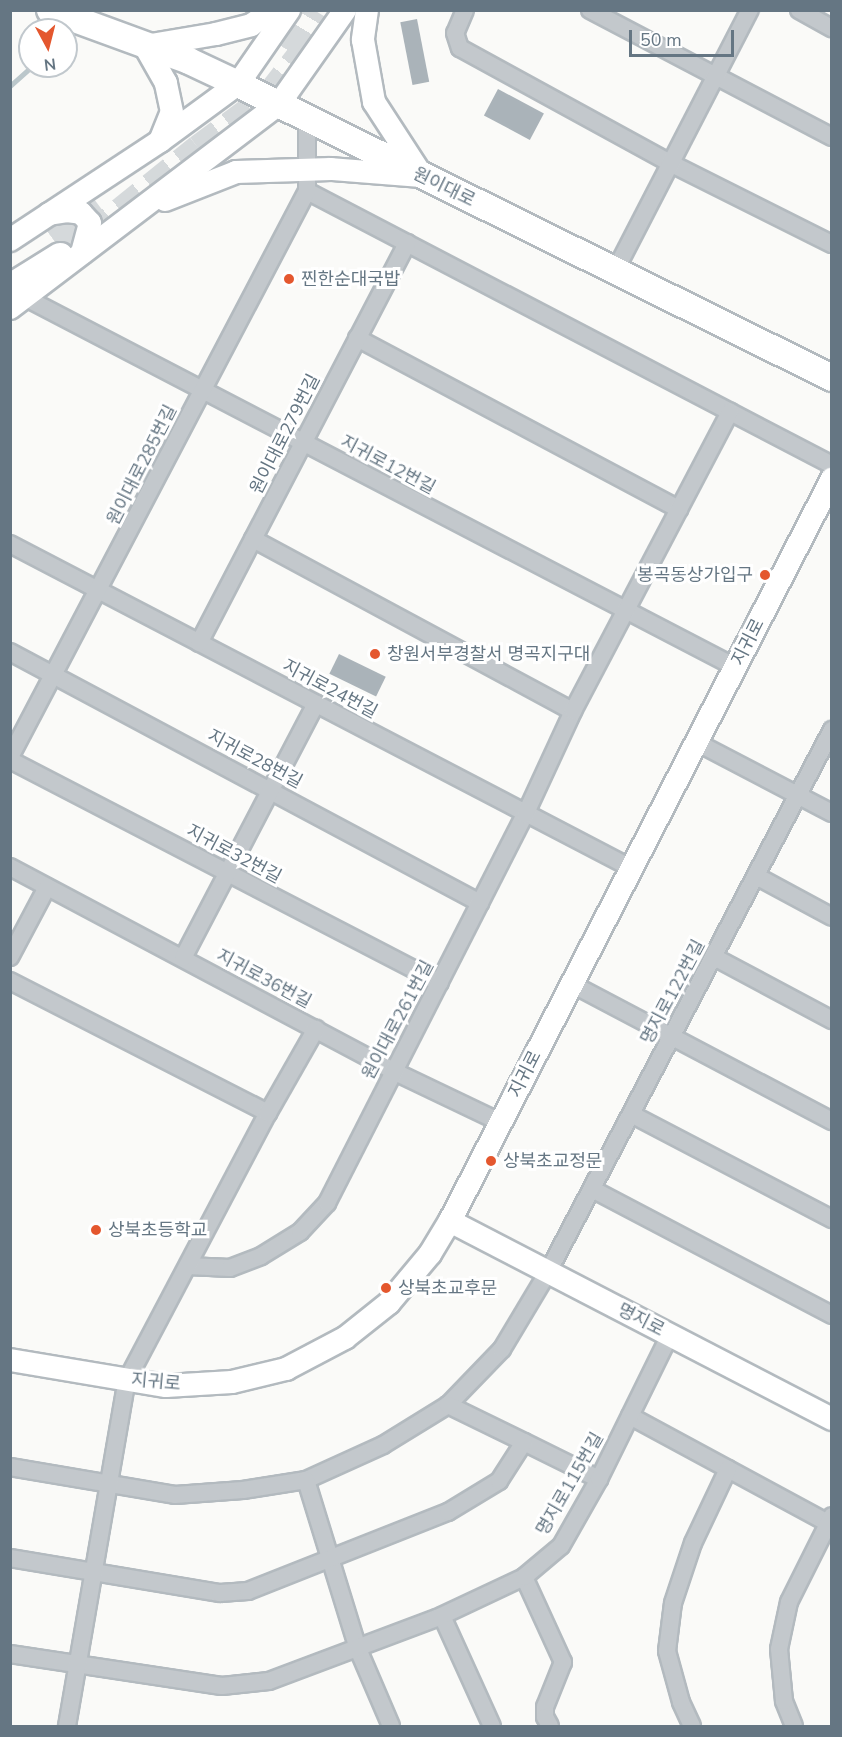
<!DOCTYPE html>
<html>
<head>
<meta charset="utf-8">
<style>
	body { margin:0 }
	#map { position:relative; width:842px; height:1737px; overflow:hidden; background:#fafaf8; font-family:"Nunito Sans","Noto Sans KR",sans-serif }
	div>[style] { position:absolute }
	.stream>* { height:4.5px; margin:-2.25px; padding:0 2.25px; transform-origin:2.25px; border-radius:2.25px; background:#bbc7cb }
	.building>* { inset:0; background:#aab3b9; transform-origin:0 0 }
	.primary-tunnel>* { height:26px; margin-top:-13px; transform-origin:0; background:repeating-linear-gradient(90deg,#d5d9db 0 26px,transparent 0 39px) }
	.roads { filter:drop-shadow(2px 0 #b3babf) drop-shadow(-2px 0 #b3babf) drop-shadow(0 2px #b3babf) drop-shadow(0 -2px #b3babf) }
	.street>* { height:16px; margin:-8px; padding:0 8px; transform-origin:8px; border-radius:8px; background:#c3c8cc }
	.secondary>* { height:22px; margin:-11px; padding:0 11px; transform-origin:11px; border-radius:11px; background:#fff }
	.primary>* { height:26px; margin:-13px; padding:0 13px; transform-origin:13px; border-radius:13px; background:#fff }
	.dots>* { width:16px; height:16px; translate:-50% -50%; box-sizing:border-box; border:3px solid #fff; border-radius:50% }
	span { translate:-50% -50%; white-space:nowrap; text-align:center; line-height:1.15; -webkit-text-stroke:6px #fff; paint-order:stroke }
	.street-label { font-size:18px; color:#657683 }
	.poi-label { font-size:18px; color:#657683 }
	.left { translate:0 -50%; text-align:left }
	.right { translate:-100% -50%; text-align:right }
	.frame { position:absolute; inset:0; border:12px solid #657683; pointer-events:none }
	.north { position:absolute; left:18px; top:18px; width:60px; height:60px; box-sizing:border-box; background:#fff; border:2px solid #c1c8cd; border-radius:50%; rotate:173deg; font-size:16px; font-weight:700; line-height:24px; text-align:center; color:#657683 }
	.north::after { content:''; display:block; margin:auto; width:21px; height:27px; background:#e4572e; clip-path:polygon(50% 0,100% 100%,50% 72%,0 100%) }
	.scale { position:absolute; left:629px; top:30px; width:105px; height:27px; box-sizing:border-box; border:3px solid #657683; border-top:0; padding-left:8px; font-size:18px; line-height:21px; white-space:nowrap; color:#657683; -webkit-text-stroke:4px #fff; paint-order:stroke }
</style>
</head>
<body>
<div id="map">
	<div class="stream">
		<div style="left:10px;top:86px;width:30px;rotate:-42deg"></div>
	</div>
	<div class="building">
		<div style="left:417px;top:19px;width:64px;height:17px;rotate:79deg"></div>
		<div style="left:498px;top:89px;width:52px;height:30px;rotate:28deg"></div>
		<div style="left:339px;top:654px;width:52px;height:22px;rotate:26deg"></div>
	</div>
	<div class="primary-tunnel">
		<div style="left:289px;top:51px;width:48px;rotate:-58.6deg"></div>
		<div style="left:90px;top:235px;width:139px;rotate:-38.9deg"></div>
		<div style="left:198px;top:148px;width:87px;rotate:-36.6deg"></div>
		<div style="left:268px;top:96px;width:73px;rotate:-52.2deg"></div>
		<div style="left:55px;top:242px;width:57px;rotate:-36.5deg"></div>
	</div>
	<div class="roads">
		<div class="street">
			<div style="left:465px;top:10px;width:25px;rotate:113deg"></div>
			<div style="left:455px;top:33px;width:16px;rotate:72deg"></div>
			<div style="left:460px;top:48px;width:239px;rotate:28.7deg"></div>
			<div style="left:670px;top:163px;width:181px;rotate:26.6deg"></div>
			<div style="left:590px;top:10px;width:273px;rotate:27.7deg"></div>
			<div style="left:799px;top:10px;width:38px;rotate:29deg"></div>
			<div style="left:307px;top:191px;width:592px;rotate:27.56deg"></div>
			<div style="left:615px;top:271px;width:294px;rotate:-62.7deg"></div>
			<div style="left:24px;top:297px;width:802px;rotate:27.49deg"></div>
			<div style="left:357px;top:338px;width:365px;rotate:28deg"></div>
			<div style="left:253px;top:539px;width:363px;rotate:28.3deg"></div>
			<div style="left:10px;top:544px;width:700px;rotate:27.55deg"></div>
			<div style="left:199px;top:643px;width:451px;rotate:-62.5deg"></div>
			<div style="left:10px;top:652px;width:533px;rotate:28.1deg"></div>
			<div style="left:696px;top:742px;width:153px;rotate:27.6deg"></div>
			<div style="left:10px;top:757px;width:639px;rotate:-62.31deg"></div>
			<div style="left:307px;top:191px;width:72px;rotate:-90deg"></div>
			<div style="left:10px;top:760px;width:484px;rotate:27.4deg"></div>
			<div style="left:10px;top:867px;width:434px;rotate:28deg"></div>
			<div style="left:393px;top:1071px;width:119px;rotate:25.5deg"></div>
			<div style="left:756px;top:876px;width:86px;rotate:28.3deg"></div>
			<div style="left:10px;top:957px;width:79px;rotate:-62.1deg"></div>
			<div style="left:714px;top:957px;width:134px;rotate:28.1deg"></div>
			<div style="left:183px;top:958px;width:287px;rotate:-62.4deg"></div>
			<div style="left:10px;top:981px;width:290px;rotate:27.1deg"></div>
			<div style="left:572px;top:984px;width:294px;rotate:27.8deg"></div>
			<div style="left:631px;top:1114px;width:227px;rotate:27.6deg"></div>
			<div style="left:592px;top:1189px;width:271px;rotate:27.7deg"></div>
			<div style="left:188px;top:1266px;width:42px;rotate:2.7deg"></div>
			<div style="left:230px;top:1268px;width:33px;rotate:-21deg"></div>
			<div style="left:261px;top:1256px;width:46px;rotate:-31.6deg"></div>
			<div style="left:300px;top:1232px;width:40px;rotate:-47deg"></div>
			<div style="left:327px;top:1203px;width:436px;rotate:-63deg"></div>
			<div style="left:525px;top:815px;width:115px;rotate:-65.2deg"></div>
			<div style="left:573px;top:711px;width:338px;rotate:-62.3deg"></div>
			<div style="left:630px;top:1416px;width:225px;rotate:28.4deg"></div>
			<div style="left:524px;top:1442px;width:84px;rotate:26.3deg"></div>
			<div style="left:10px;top:1467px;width:167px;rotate:9.6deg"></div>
			<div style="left:175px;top:1495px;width:68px;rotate:-4.2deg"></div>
			<div style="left:243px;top:1490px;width:64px;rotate:-9deg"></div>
			<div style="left:306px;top:1480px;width:85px;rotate:-24.4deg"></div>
			<div style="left:383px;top:1445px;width:76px;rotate:-31.6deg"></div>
			<div style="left:448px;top:1405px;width:78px;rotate:-46deg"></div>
			<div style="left:502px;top:1349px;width:90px;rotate:-59.1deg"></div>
			<div style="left:548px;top:1272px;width:612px;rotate:-62.35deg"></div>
			<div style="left:306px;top:1480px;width:177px;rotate:72.9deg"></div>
			<div style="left:358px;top:1649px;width:84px;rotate:66.8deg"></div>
			<div style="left:10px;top:1558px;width:213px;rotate:9.5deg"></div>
			<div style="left:220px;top:1593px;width:28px;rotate:-4deg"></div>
			<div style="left:248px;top:1591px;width:215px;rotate:-21.6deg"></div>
			<div style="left:448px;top:1512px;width:60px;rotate:-31.3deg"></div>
			<div style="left:499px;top:1481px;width:46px;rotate:-57.3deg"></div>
			<div style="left:524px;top:1442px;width:85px;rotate:-154deg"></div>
			<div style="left:524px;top:1577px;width:94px;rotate:65.4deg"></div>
			<div style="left:563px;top:1662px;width:48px;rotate:111.8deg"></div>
			<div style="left:545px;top:1707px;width:10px;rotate:90deg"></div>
			<div style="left:545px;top:1717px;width:10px;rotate:61deg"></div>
			<div style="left:442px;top:1616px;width:121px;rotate:65.6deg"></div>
			<div style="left:10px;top:1654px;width:214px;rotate:8.6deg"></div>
			<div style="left:222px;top:1686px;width:47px;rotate:-6.1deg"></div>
			<div style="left:269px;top:1681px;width:179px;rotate:-20.6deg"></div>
			<div style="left:437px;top:1618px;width:96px;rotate:-25.2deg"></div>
			<div style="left:524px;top:1577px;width:48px;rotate:-40deg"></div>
			<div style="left:561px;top:1546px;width:77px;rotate:-60.4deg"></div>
			<div style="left:599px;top:1479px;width:161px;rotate:-63.8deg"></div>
			<div style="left:67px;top:1726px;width:351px;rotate:-80.2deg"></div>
			<div style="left:127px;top:1380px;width:302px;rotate:-62.2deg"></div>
			<div style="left:268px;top:1113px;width:97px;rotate:-60.3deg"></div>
			<div style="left:692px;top:1726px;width:26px;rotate:-115deg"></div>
			<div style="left:681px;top:1702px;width:53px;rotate:-105.4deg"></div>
			<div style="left:667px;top:1651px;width:48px;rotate:-82.9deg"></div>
			<div style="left:673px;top:1603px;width:63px;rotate:-71.6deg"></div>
			<div style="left:693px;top:1543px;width:82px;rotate:-64.7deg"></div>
			<div style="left:794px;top:1726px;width:27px;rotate:-112deg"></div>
			<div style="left:784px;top:1701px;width:52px;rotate:-95.5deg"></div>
			<div style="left:779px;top:1649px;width:48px;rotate:-78deg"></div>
			<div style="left:789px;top:1602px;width:96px;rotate:-63.4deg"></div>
		</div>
		<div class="secondary">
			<div style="left:367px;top:10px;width:30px;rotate:98deg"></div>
			<div style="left:363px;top:40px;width:63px;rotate:79.9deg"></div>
			<div style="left:374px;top:102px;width:88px;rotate:57deg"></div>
			<div style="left:160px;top:141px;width:31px;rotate:-68deg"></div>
			<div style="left:172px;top:112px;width:30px;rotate:-102deg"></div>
			<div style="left:166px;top:83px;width:43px;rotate:-119.6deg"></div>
			<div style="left:145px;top:46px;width:72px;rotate:-9.6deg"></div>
			<div style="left:216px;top:34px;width:36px;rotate:-14deg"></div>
			<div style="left:251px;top:25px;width:27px;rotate:-34deg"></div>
			<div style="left:165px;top:200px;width:76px;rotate:-21.5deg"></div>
			<div style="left:236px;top:172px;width:95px;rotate:-1.8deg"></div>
			<div style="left:331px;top:169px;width:89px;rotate:4.5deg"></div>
			<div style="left:49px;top:214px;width:18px;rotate:-9deg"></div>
			<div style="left:67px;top:211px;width:14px;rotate:8deg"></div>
			<div style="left:81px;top:213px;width:13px;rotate:48deg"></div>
			<div style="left:90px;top:223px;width:31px;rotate:105deg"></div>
			<div style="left:10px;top:240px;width:180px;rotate:-33.4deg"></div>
			<div style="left:160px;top:141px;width:97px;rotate:-36.2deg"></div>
			<div style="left:238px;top:84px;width:90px;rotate:-55.4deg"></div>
			<div style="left:10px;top:308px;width:338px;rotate:-37.2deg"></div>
			<div style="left:279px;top:104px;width:115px;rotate:-54.9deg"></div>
			<div style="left:450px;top:1221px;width:430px;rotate:27.4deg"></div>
			<div style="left:10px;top:1360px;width:158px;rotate:9.5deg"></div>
			<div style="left:166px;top:1386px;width:66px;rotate:-3.5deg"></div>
			<div style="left:232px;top:1382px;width:56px;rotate:-13.5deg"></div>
			<div style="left:286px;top:1369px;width:67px;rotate:-27.7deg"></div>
			<div style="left:345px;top:1338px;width:56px;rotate:-38.5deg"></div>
			<div style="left:389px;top:1303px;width:64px;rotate:-50.1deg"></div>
			<div style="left:430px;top:1254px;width:39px;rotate:-59deg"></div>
			<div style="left:450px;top:1221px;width:835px;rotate:-62.76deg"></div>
		</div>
		<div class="primary">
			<div style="left:50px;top:10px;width:148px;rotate:20.1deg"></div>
			<div style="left:189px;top:61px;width:54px;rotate:25.1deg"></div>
			<div style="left:238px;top:84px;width:663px;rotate:26.33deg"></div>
			<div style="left:10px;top:287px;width:59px;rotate:-31.8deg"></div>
		</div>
	</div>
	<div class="dots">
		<div style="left:289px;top:279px;background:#e4572e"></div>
		<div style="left:765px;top:575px;background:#e4572e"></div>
		<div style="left:375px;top:654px;background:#e4572e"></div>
		<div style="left:491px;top:1161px;background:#e4572e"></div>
		<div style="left:96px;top:1230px;background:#e4572e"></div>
		<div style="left:386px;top:1288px;background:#e4572e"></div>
	</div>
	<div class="street-label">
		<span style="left:444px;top:187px;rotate:26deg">원이대로</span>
		<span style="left:285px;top:434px;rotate:-63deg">원이대로279번길</span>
		<span style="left:142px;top:465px;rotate:-63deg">원이대로285번길</span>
		<span style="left:388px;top:465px;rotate:28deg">지귀로12번길</span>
		<span style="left:748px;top:642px;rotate:-63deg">지귀로</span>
		<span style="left:330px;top:689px;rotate:28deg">지귀로24번길</span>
		<span style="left:255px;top:759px;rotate:28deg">지귀로28번길</span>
		<span style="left:234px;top:854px;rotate:28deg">지귀로32번길</span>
		<span style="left:264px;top:979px;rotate:28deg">지귀로36번길</span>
		<span style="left:673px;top:992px;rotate:-62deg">명지로122번길</span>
		<span style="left:398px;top:1020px;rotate:-62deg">원이대로261번길</span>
		<span style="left:525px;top:1074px;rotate:-63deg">지귀로</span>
		<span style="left:641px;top:1320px;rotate:27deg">명지로</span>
		<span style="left:156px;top:1382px;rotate:5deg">지귀로</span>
		<span style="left:570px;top:1484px;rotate:-60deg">명지로115번길</span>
	</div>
	<div class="poi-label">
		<span class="left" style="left:301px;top:279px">찐한순대국밥</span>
		<span class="right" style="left:753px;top:575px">봉곡동상가입구</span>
		<span class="left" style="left:387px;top:654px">창원서부경찰서 명곡지구대</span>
		<span class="left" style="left:503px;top:1161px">상북초교정문</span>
		<span class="left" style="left:108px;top:1230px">상북초등학교</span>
		<span class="left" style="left:398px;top:1288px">상북초교후문</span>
	</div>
	<div class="frame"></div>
	<div class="north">N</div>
	<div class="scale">50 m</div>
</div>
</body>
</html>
